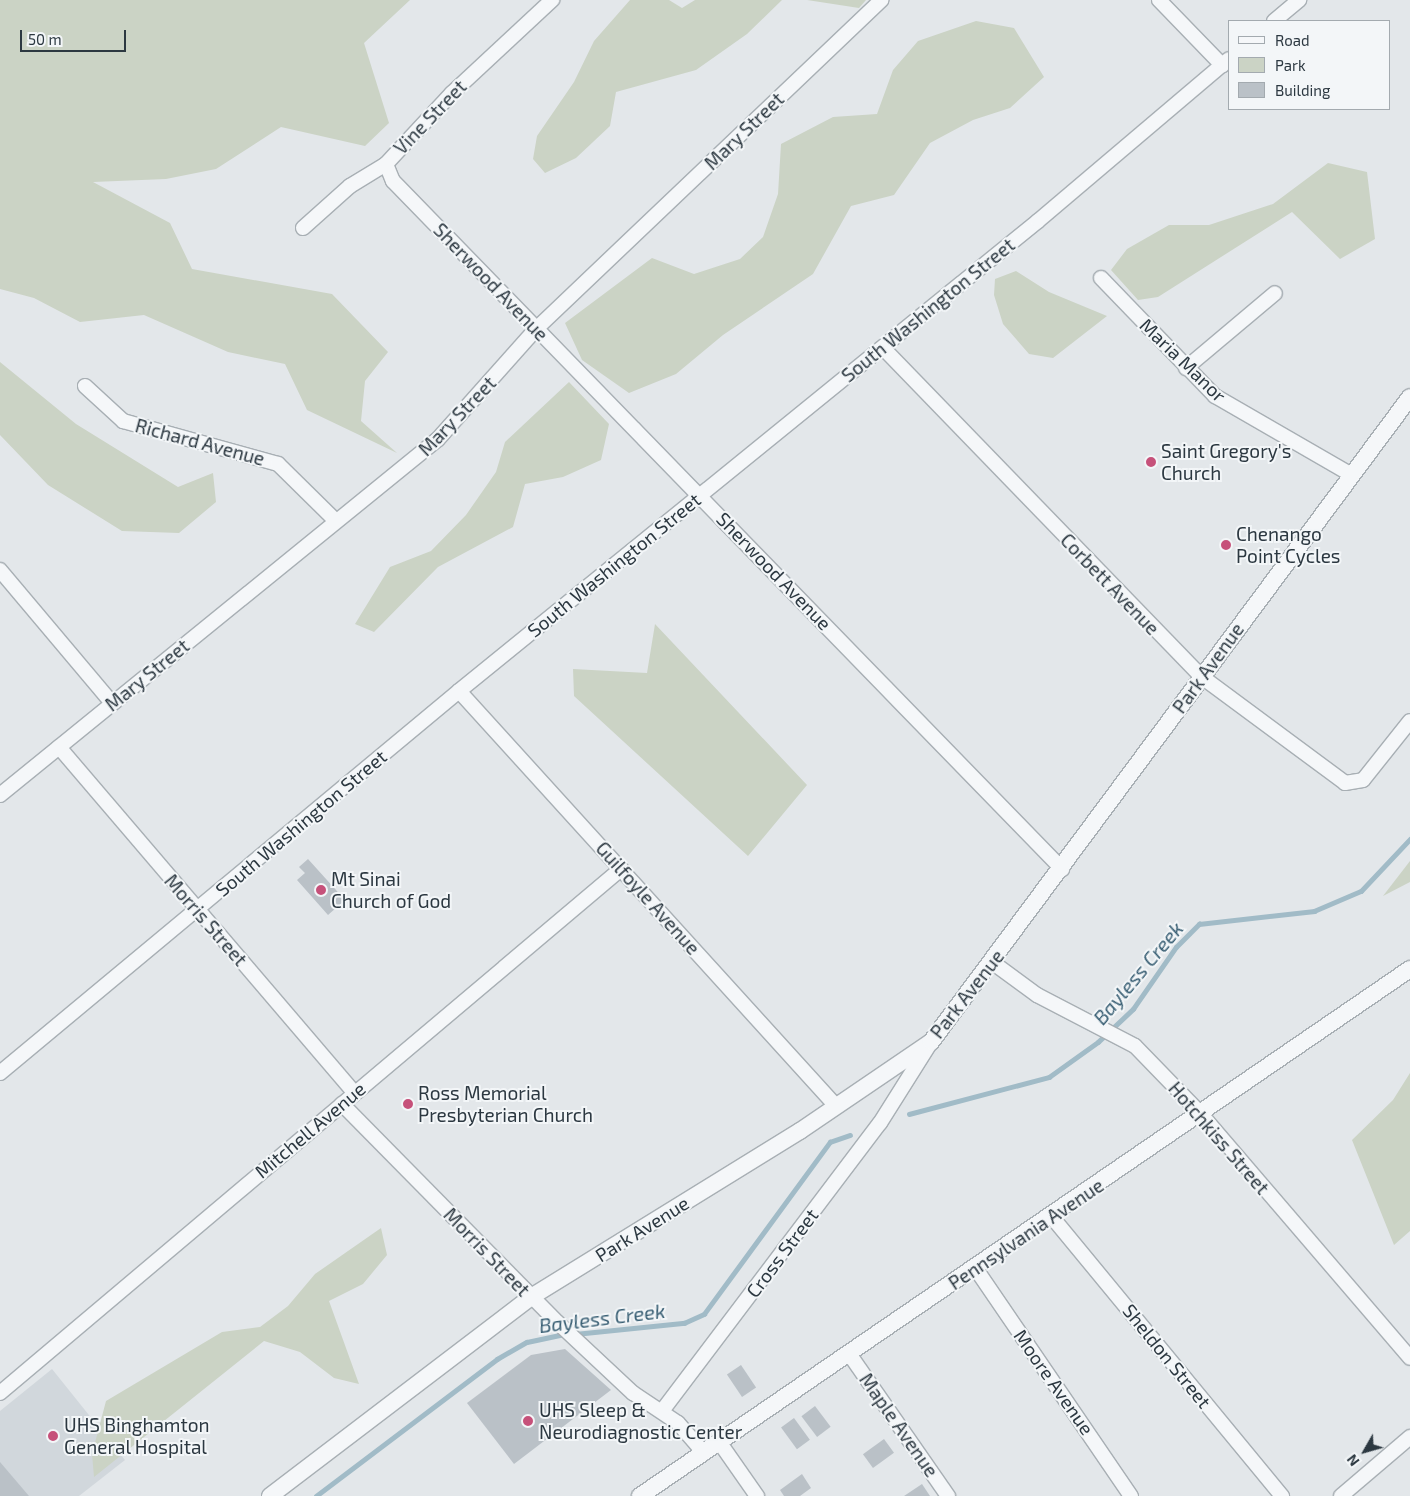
<!DOCTYPE html>
<html>
<head>
<meta charset="utf-8">
<style>
	body { margin:0 }
	#map { position:relative; width:1410px; height:1496px; overflow:hidden; background:#e3e7ea; font-family:"Exo 2",sans-serif }
	div>[style] { position:absolute }
	.built>* { inset:0; background:#d1d7dc }
	.green>* { inset:0; background:#cbd3c5 }
	.stream>* { height:4.5px; margin:-2.25px; padding:0 2.25px; transform-origin:2.25px; border-radius:2.25px; background:#a1bbc7 }
	.building>* { inset:0; background:#bac1c7; transform-origin:0 0 }
	.roads { filter:drop-shadow(1px 0 #a8afb4) drop-shadow(-1px 0 #a8afb4) drop-shadow(0 1px #a8afb4) drop-shadow(0 -1px #a8afb4) }
	.minor>* { height:14px; margin:-7px; padding:0 7px; transform-origin:7px; border-radius:7px; background:#f5f7f9 }
	.tertiary>* { height:16px; margin:-8px; padding:0 8px; transform-origin:8px; border-radius:8px; background:#f5f7f9 }
	.dots>* { width:14px; height:14px; translate:-50% -50%; box-sizing:border-box; border:2px solid #f3f6f8; border-radius:50% }
	span { translate:-50% -50%; white-space:nowrap; text-align:center; line-height:1.15; -webkit-text-stroke:4px #f3f6f8; paint-order:stroke }
	.street-label { font-size:19px; color:#2c3841 }
	.poi-label { font-size:19px; color:#2c3841 }
	.left { translate:0 -50%; text-align:left }
	.water-label { font-size:20px; color:#385e73; font-style:italic }
	.legend { position:absolute; left:1228px; top:20px; width:162px; height:90px; box-sizing:border-box; background:#f3f6f8; border:1px solid #a3aaaf; margin:0; padding:6px 9px; list-style:none; font-size:15px; color:#2c3841 }
	.legend li { display:flex; align-items:center; gap:10px; height:25px }
	.legend b { width:25px; border:1px solid #a3aaaf }
	.north { position:absolute; left:1340px; top:1426px; width:50px; height:50px; -webkit-text-stroke:4px #f3f6f8; paint-order:stroke; rotate:232deg; font-size:14px; font-weight:700; line-height:20px; text-align:center; color:#2c3841 }
	.north::after { content:''; display:block; margin:auto; width:18px; height:22px; background:#2c3841; clip-path:polygon(50% 0,100% 100%,50% 72%,0 100%) }
	.scale { position:absolute; left:20px; top:30px; width:106px; height:22px; box-sizing:border-box; border:2px solid #2c3841; border-top:0; padding-left:6px; font-size:15px; line-height:18px; white-space:nowrap; color:#2c3841; -webkit-text-stroke:4px #f3f6f8; paint-order:stroke }
</style>
</head>
<body>
<div id="map">
	<div class="built">
		<div style="clip-path:polygon(52px 1369px,125px 1460px,79px 1496px,0 1496px,0 1411px)"></div>
	</div>
	<div class="green">
		<div style="clip-path:polygon(0 0,410px 0,364px 43px,389px 123px,365px 146px,281px 127px,216px 169px,166px 179px,93px 182px,170px 223px,192px 269px,332px 294px,388px 352px,365px 381px,361px 421px,397px 453px,307px 410px,285px 364px,228px 352px,144px 315px,80px 322px,34px 298px,0 289px)"></div>
		<div style="clip-path:polygon(630px 0,669px 0,682px 8px,695px 0,782px 0,747px 34px,696px 70px,616px 92px,610px 126px,576px 158px,545px 173px,533px 159px,537px 136px,574px 82px,594px 41px)"></div>
		<div style="clip-path:polygon(807px 0,866px 0,859px 8px)"></div>
		<div style="clip-path:polygon(976px 21px,1014px 28px,1044px 77px,1010px 108px,973px 120px,930px 143px,894px 195px,851px 206px,813px 274px,723px 335px,676px 374px,629px 393px,582px 360px,565px 323px,652px 258px,694px 274px,740px 259px,763px 237px,778px 194px,781px 144px,833px 117px,877px 114px,893px 70px,918px 41px)"></div>
		<div style="clip-path:polygon(1328px 163px,1367px 172px,1375px 239px,1340px 259px,1292px 212px,1158px 297px,1138px 300px,1111px 270px,1127px 249px,1169px 225px,1209px 225px,1273px 204px)"></div>
		<div style="clip-path:polygon(1016px 271px,1049px 292px,1107px 316px,1053px 358px,1029px 354px,1003px 324px,994px 295px,995px 279px)"></div>
		<div style="clip-path:polygon(0 362px,76px 424px,178px 487px,213px 473px,216px 502px,179px 533px,122px 531px,48px 485px,0 435px)"></div>
		<div style="clip-path:polygon(569px 382px,609px 424px,601px 460px,563px 477px,525px 484px,513px 527px,438px 567px,374px 632px,355px 624px,390px 567px,431px 551px,466px 515px,496px 472px,505px 442px)"></div>
		<div style="clip-path:polygon(655px 624px,807px 785px,748px 856px,574px 696px,573px 669px,647px 673px)"></div>
		<div style="clip-path:polygon(1410px 861px,1410px 882px,1383px 896px)"></div>
		<div style="clip-path:polygon(1410px 1073px,1410px 1231px,1394px 1245px,1352px 1140px,1393px 1100px)"></div>
		<div style="clip-path:polygon(381px 1228px,387px 1255px,363px 1284px,329px 1301px,359px 1384px,334px 1378px,300px 1352px,264px 1341px,94px 1477px,92px 1454px,106px 1401px,222px 1332px,260px 1327px,288px 1306px,315px 1274px)"></div>
	</div>
	<div class="stream">
		<div style="left:909px;top:1114px;width:145px;rotate:-14.8deg"></div>
		<div style="left:1049px;top:1077px;width:60px;rotate:-35.5deg"></div>
		<div style="left:1098px;top:1042px;width:48px;rotate:-43.3deg"></div>
		<div style="left:1133px;top:1009px;width:75px;rotate:-55.3deg"></div>
		<div style="left:1176px;top:947px;width:33px;rotate:-45deg"></div>
		<div style="left:1199px;top:924px;width:116px;rotate:-6.4deg"></div>
		<div style="left:1314px;top:911px;width:51px;rotate:-23.1deg"></div>
		<div style="left:1361px;top:891px;width:71px;rotate:-46.7deg"></div>
		<div style="left:575px;top:1334px;width:110px;rotate:-5.8deg"></div>
		<div style="left:684px;top:1323px;width:22px;rotate:-24deg"></div>
		<div style="left:704px;top:1314px;width:213px;rotate:-53.8deg"></div>
		<div style="left:830px;top:1142px;width:21px;rotate:-19deg"></div>
		<div style="left:316px;top:1496px;width:227px;rotate:-37.1deg"></div>
		<div style="left:497px;top:1359px;width:34px;rotate:-30deg"></div>
		<div style="left:527px;top:1342px;width:39px;rotate:-12deg"></div>
	</div>
	<div class="building">
		<div style="clip-path:polygon(308px 859px,345px 900px,328px 915px,297px 880px,305px 873px,299px 867px)"></div>
		<div style="clip-path:polygon(565px 1349px,611px 1390px,514px 1464px,467px 1403px,531px 1355px)"></div>
		<div style="left:741px;top:1365px;width:27px;height:17px;rotate:56deg"></div>
		<div style="left:815px;top:1406px;width:26px;height:17px;rotate:53deg"></div>
		<div style="left:794px;top:1418px;width:27px;height:16px;rotate:54deg"></div>
		<div style="left:884px;top:1439px;width:17px;height:26px;rotate:54deg"></div>
		<div style="clip-path:polygon(0 1462px,29px 1496px,0 1496px)"></div>
		<div style="clip-path:polygon(802px 1474px,811px 1488px,800px 1496px,784px 1496px,780px 1490px)"></div>
		<div style="clip-path:polygon(922px 1484px,930px 1496px,904px 1496px)"></div>
	</div>
	<div class="roads">
		<div class="minor">
			<div style="left:1159px;top:0;width:91px;rotate:45.9deg"></div>
			<div style="left:1274px;top:21px;width:33px;rotate:-40deg"></div>
			<div style="left:386px;top:164px;width:18px;rotate:68deg"></div>
			<div style="left:393px;top:181px;width:960px;rotate:45.8deg"></div>
			<div style="left:303px;top:228px;width:63px;rotate:-41.8deg"></div>
			<div style="left:350px;top:186px;width:42px;rotate:-31.4deg"></div>
			<div style="left:386px;top:164px;width:97px;rotate:-47.1deg"></div>
			<div style="left:452px;top:93px;width:137px;rotate:-42.9deg"></div>
			<div style="left:1101px;top:278px;width:164px;rotate:46deg"></div>
			<div style="left:1215px;top:396px;width:158px;rotate:30deg"></div>
			<div style="left:883px;top:348px;width:458px;rotate:45.9deg"></div>
			<div style="left:1202px;top:677px;width:178px;rotate:36.5deg"></div>
			<div style="left:1345px;top:783px;width:18px;rotate:-9deg"></div>
			<div style="left:1363px;top:780px;width:75px;rotate:-51.5deg"></div>
			<div style="left:1186px;top:368px;width:116px;rotate:-40.1deg"></div>
			<div style="left:85px;top:386px;width:52px;rotate:42.6deg"></div>
			<div style="left:123px;top:421px;width:161px;rotate:15.5deg"></div>
			<div style="left:278px;top:464px;width:81px;rotate:44.5deg"></div>
			<div style="left:0;top:570px;width:174px;rotate:49.9deg"></div>
			<div style="left:459px;top:691px;width:561px;rotate:47.75deg"></div>
			<div style="left:59px;top:747px;width:455px;rotate:49.5deg"></div>
			<div style="left:0;top:795px;width:564px;rotate:-39.1deg"></div>
			<div style="left:438px;top:439px;width:147px;rotate:-48.3deg"></div>
			<div style="left:536px;top:329px;width:477px;rotate:-43.6deg"></div>
			<div style="left:992px;top:962px;width:56px;rotate:36.3deg"></div>
			<div style="left:1037px;top:995px;width:110px;rotate:27.5deg"></div>
			<div style="left:1135px;top:1046px;width:95px;rotate:45.9deg"></div>
			<div style="left:1201px;top:1114px;width:321px;rotate:49.4deg"></div>
			<div style="left:0;top:1073px;width:597px;rotate:-39.77deg"></div>
			<div style="left:459px;top:691px;width:746px;rotate:-39.07deg"></div>
			<div style="left:1038px;top:221px;width:250px;rotate:-40.3deg"></div>
			<div style="left:342px;top:1104px;width:306px;rotate:45.4deg"></div>
			<div style="left:557px;top:1322px;width:104px;rotate:43.1deg"></div>
			<div style="left:633px;top:1393px;width:54px;rotate:33.7deg"></div>
			<div style="left:678px;top:1423px;width:40px;rotate:49deg"></div>
			<div style="left:1052px;top:1217px;width:362px;rotate:50.5deg"></div>
			<div style="left:976px;top:1269px;width:275px;rotate:55.7deg"></div>
			<div style="left:850px;top:1355px;width:172px;rotate:55.2deg"></div>
			<div style="left:0;top:1393px;width:813px;rotate:-40.16deg"></div>
			<div style="left:662px;top:1411px;width:361px;rotate:-52.9deg"></div>
			<div style="left:880px;top:1123px;width:96px;rotate:-57.8deg"></div>
			<div style="left:720px;top:1443px;width:65px;rotate:55.1deg"></div>
			<div style="left:1341px;top:1496px;width:91px;rotate:-40.5deg"></div>
		</div>
		<div class="tertiary">
			<div style="left:270px;top:1496px;width:328px;rotate:-37.3deg"></div>
			<div style="left:531px;top:1297px;width:316px;rotate:-31.7deg"></div>
			<div style="left:800px;top:1131px;width:158px;rotate:-34.2deg"></div>
			<div style="left:931px;top:1042px;width:803px;rotate:-53.4deg"></div>
			<div style="left:640px;top:1496px;width:933px;rotate:-34.39deg"></div>
		</div>
	</div>
	<div class="dots">
		<div style="left:1151px;top:462px;background:#c6517a"></div>
		<div style="left:1226px;top:545px;background:#c6517a"></div>
		<div style="left:321px;top:890px;background:#c6517a"></div>
		<div style="left:408px;top:1104px;background:#c6517a"></div>
		<div style="left:528px;top:1421px;background:#c6517a"></div>
		<div style="left:53px;top:1436px;background:#c6517a"></div>
	</div>
	<div class="street-label">
		<span style="left:430px;top:117px;rotate:-46deg">Vine Street</span>
		<span style="left:744px;top:131px;rotate:-44deg">Mary Street</span>
		<span style="left:491px;top:282px;rotate:46deg">Sherwood Avenue</span>
		<span style="left:928px;top:310px;rotate:-39deg">South Washington Street</span>
		<span style="left:1183px;top:360px;rotate:44deg">Maria Manor</span>
		<span style="left:457px;top:416px;rotate:-46deg">Mary Street</span>
		<span style="left:200px;top:442px;rotate:15deg">Richard Avenue</span>
		<span style="left:614px;top:565px;rotate:-39deg">South Washington Street</span>
		<span style="left:774px;top:571px;rotate:46deg">Sherwood Avenue</span>
		<span style="left:1110px;top:584px;rotate:46deg">Corbett Avenue</span>
		<span style="left:1208px;top:668px;rotate:-54deg">Park Avenue</span>
		<span style="left:147px;top:675px;rotate:-39deg">Mary Street</span>
		<span style="left:301px;top:823px;rotate:-40deg">South Washington Street</span>
		<span style="left:648px;top:898px;rotate:48deg">Guilfoyle Avenue</span>
		<span style="left:206px;top:920px;rotate:49deg">Morris Street</span>
		<span style="left:967px;top:994px;rotate:-52deg">Park Avenue</span>
		<span style="left:310px;top:1130px;rotate:-40deg">Mitchell Avenue</span>
		<span style="left:1219px;top:1138px;rotate:49deg">Hotchkiss Street</span>
		<span style="left:642px;top:1229px;rotate:-32deg">Park Avenue</span>
		<span style="left:1026px;top:1234px;rotate:-34deg">Pennsylvania Avenue</span>
		<span style="left:487px;top:1252px;rotate:46deg">Morris Street</span>
		<span style="left:782px;top:1253px;rotate:-53deg">Cross Street</span>
		<span style="left:1167px;top:1356px;rotate:51deg">Sheldon Street</span>
		<span style="left:1054px;top:1382px;rotate:55deg">Moore Avenue</span>
		<span style="left:899px;top:1425px;rotate:55deg">Maple Avenue</span>
	</div>
	<div class="poi-label">
		<span class="left" style="left:1161px;top:462px">Saint Gregory's<br>Church</span>
		<span class="left" style="left:1236px;top:545px">Chenango<br>Point Cycles</span>
		<span class="left" style="left:331px;top:890px">Mt Sinai<br>Church of God</span>
		<span class="left" style="left:418px;top:1104px">Ross Memorial<br>Presbyterian Church</span>
		<span class="left" style="left:539px;top:1421px">UHS Sleep &amp;<br>Neurodiagnostic Center</span>
		<span class="left" style="left:64px;top:1436px">UHS Binghamton<br>General Hospital</span>
	</div>
	<div class="water-label">
		<span style="left:1138px;top:973px;rotate:-50deg">Bayless Creek</span>
		<span style="left:602px;top:1318px;rotate:-7deg">Bayless Creek</span>
	</div>
	<ul class="legend">
	<li><b style="height:6px;background:#f5f7f9"></b>Road</li>
	<li><b style="height:14px;background:#cbd3c5"></b>Park</li>
	<li><b style="height:14px;background:#bac1c7"></b>Building</li>
	</ul>
	<div class="north">N</div>
	<div class="scale">50 m</div>
</div>
</body>
</html>
